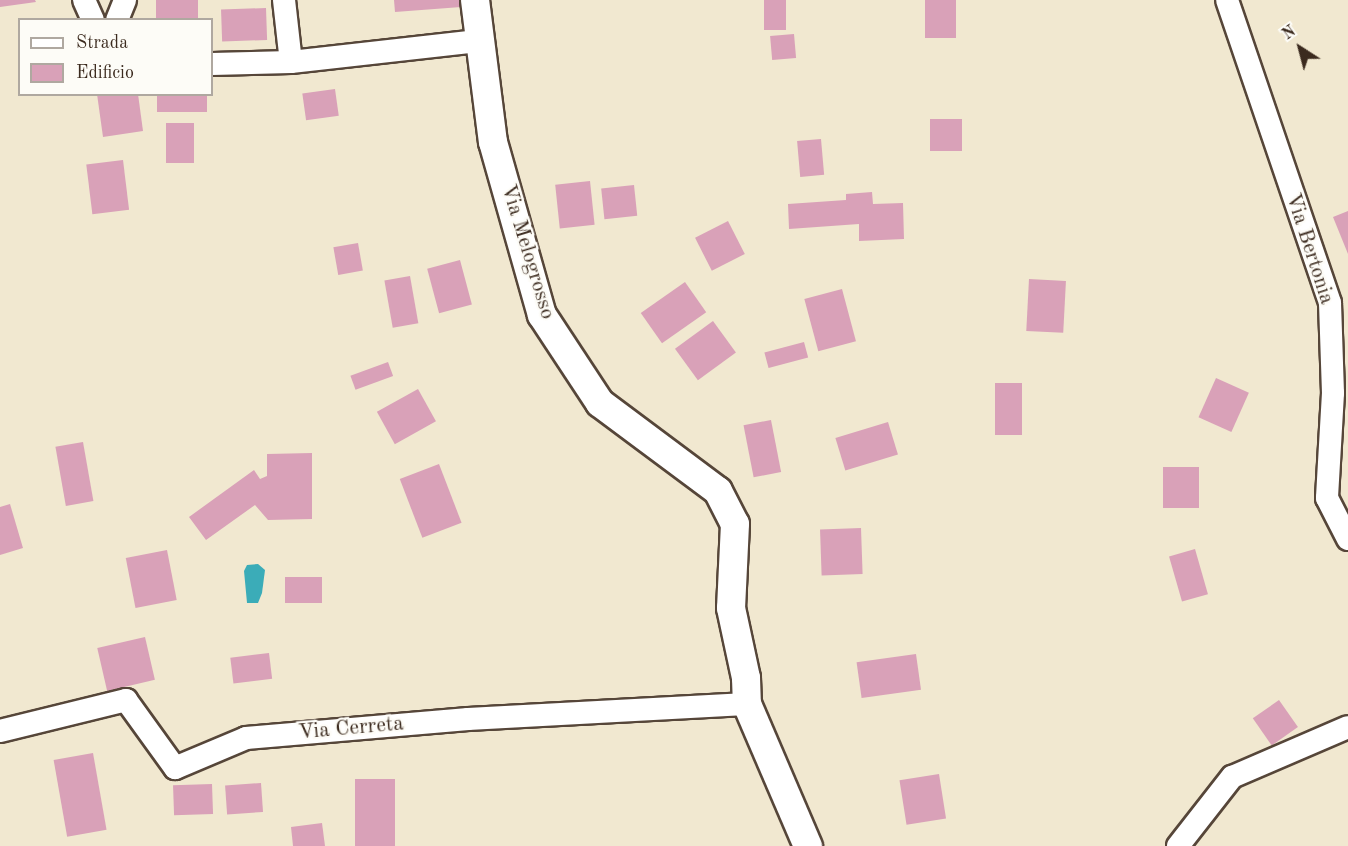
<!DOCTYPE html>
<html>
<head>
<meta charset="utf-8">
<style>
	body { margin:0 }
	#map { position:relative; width:1348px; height:846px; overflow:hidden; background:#f1e8d0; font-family:"Old Standard TT",serif }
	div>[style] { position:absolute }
	.water>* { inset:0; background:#3bacb8 }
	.building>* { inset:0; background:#d9a1b8; transform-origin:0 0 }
	.roads { filter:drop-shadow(2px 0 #564639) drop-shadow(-2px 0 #564639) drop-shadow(0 2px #564639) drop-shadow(0 -2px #564639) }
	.minor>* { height:22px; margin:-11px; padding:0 11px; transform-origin:11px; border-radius:11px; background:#fff }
	.tertiary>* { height:28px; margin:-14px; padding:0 14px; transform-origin:14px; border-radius:14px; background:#fff }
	span { translate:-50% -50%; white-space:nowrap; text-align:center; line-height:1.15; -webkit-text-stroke:4.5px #fdfcf7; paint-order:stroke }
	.street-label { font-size:21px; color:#3b2a1e }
	.legend { position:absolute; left:18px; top:18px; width:195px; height:78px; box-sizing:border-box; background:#fdfcf7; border:2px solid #afa8a0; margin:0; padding:8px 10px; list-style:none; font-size:18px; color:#3b2a1e }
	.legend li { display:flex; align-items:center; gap:12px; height:30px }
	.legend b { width:30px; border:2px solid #afa8a0 }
	.north { position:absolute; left:1270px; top:18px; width:60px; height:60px; -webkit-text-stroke:4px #fdfcf7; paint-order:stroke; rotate:324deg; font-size:16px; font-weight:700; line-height:24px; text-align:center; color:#3b2a1e }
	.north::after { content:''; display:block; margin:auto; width:21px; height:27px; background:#3b2a1e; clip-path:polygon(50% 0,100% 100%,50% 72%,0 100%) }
</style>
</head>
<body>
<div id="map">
	<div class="water">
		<div style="clip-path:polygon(258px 564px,265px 570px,262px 593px,258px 603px,247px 603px,244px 571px,247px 565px)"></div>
	</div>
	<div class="building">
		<div style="clip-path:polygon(0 0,35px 0,36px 2px,0 7px)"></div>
		<div style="left:156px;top:0;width:42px;height:20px"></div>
		<div style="clip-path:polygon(394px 0,460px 0,461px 7px,395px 12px)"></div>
		<div style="left:764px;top:0;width:22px;height:30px"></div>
		<div style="left:925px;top:0;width:31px;height:38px"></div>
		<div style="left:266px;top:8px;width:32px;height:45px;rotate:88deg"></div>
		<div style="left:794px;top:34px;width:24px;height:24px;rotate:85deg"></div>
		<div style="left:335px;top:89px;width:27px;height:33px;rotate:82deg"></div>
		<div style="clip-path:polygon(97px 94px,138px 94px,143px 131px,103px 137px)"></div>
		<div style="left:157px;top:94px;width:50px;height:18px"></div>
		<div style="left:930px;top:119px;width:32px;height:32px"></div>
		<div style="left:166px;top:123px;width:28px;height:40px"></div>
		<div style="left:821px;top:139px;width:36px;height:24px;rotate:85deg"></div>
		<div style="left:123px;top:160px;width:50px;height:37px;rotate:83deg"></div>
		<div style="left:590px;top:181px;width:44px;height:35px;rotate:84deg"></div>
		<div style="left:634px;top:185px;width:31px;height:33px;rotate:84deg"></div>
		<div style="clip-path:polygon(872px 192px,873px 204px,903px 203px,904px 239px,859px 241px,859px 224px,789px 229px,788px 204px,846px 200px,846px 194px)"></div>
		<div style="clip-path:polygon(1348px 211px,1348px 254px,1333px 217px)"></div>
		<div style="left:728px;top:221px;width:37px;height:37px;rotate:63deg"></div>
		<div style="left:358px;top:243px;width:28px;height:25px;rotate:80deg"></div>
		<div style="left:460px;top:260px;width:46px;height:34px;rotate:75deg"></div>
		<div style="left:410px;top:276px;width:48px;height:26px;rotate:80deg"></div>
		<div style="left:1029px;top:279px;width:37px;height:52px;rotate:3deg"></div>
		<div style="left:685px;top:282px;width:37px;height:54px;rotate:55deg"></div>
		<div style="left:842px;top:289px;width:54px;height:39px;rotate:75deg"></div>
		<div style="left:713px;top:321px;width:39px;height:47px;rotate:54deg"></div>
		<div style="left:804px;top:342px;width:16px;height:41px;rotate:75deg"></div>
		<div style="left:388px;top:362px;width:15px;height:40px;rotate:70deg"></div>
		<div style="left:1216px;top:378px;width:36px;height:43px;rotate:24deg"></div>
		<div style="left:995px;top:383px;width:27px;height:52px"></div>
		<div style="left:418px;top:389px;width:37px;height:47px;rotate:61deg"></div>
		<div style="left:771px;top:420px;width:53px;height:28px;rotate:79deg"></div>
		<div style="left:888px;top:422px;width:34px;height:55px;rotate:73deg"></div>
		<div style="left:83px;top:442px;width:60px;height:28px;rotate:80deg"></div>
		<div style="clip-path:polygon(312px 453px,312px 519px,268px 520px,255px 505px,206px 540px,189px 517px,254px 470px,260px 479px,267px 476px,267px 454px)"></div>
		<div style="left:439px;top:464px;width:63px;height:42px;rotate:69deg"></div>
		<div style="left:1163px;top:467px;width:36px;height:41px"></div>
		<div style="clip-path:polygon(10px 504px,23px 548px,0 555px,0 507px)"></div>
		<div style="left:861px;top:528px;width:46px;height:41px;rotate:88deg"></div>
		<div style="left:1195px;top:549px;width:47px;height:27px;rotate:74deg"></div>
		<div style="left:167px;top:550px;width:51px;height:42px;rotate:79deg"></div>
		<div style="left:285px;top:577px;width:37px;height:26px"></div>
		<div style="left:145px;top:637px;width:44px;height:49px;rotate:77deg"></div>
		<div style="left:269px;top:653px;width:26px;height:39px;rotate:83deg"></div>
		<div style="left:916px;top:654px;width:36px;height:60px;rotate:82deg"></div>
		<div style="left:1279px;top:700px;width:33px;height:32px;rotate:55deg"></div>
		<div style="left:93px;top:753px;width:78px;height:40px;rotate:80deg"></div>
		<div style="left:939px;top:774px;width:45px;height:40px;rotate:81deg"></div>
		<div style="left:355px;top:779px;width:40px;height:67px"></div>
		<div style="left:261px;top:783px;width:29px;height:36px;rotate:86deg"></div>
		<div style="left:212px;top:784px;width:30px;height:39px;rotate:88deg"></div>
		<div style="clip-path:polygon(322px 823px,325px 846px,293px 846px,291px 827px)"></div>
	</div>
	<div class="roads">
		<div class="minor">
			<div style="left:84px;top:0;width:22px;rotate:66deg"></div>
			<div style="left:284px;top:0;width:62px;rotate:83.6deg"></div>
			<div style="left:1227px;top:0;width:320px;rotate:71.2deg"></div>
			<div style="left:1330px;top:303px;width:90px;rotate:88.1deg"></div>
			<div style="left:1333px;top:393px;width:105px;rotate:93.3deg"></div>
			<div style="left:1327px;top:498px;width:46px;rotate:62.9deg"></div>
			<div style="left:117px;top:20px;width:22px;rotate:-68deg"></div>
			<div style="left:212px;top:64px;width:79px;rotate:-1.5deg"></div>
			<div style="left:291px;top:62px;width:188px;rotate:-6.4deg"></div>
			<div style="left:0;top:731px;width:130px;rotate:-13.8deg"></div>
			<div style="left:126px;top:700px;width:84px;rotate:54.2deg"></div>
			<div style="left:175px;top:768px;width:77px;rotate:-22.9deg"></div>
			<div style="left:246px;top:738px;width:223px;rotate:-4.9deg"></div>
			<div style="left:468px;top:719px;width:279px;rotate:-3.1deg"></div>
			<div style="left:1178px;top:846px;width:88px;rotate:-52deg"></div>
			<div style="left:1232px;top:777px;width:126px;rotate:-23.3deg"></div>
		</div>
		<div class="tertiary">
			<div style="left:475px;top:0;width:143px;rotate:82.8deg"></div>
			<div style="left:493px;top:142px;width:180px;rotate:74.2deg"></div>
			<div style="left:542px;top:315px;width:105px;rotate:56.6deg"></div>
			<div style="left:600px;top:403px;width:147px;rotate:36.7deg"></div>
			<div style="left:718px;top:491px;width:37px;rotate:63deg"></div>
			<div style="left:735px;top:524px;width:84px;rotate:92.7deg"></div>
			<div style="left:731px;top:608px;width:72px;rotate:77.9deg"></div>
			<div style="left:746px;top:678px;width:26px;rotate:88deg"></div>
			<div style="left:747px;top:704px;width:155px;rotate:66.8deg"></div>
		</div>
	</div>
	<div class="street-label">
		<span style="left:1309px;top:249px;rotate:72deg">Via Bertonia</span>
		<span style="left:527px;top:252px;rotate:73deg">Via Melogrosso</span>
		<span style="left:351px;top:729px;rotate:-5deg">Via Cerreta</span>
	</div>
	<ul class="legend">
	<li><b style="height:8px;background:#fff"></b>Strada</li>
	<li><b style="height:16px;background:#d9a1b8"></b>Edificio</li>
	</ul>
	<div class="north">N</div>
</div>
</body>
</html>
